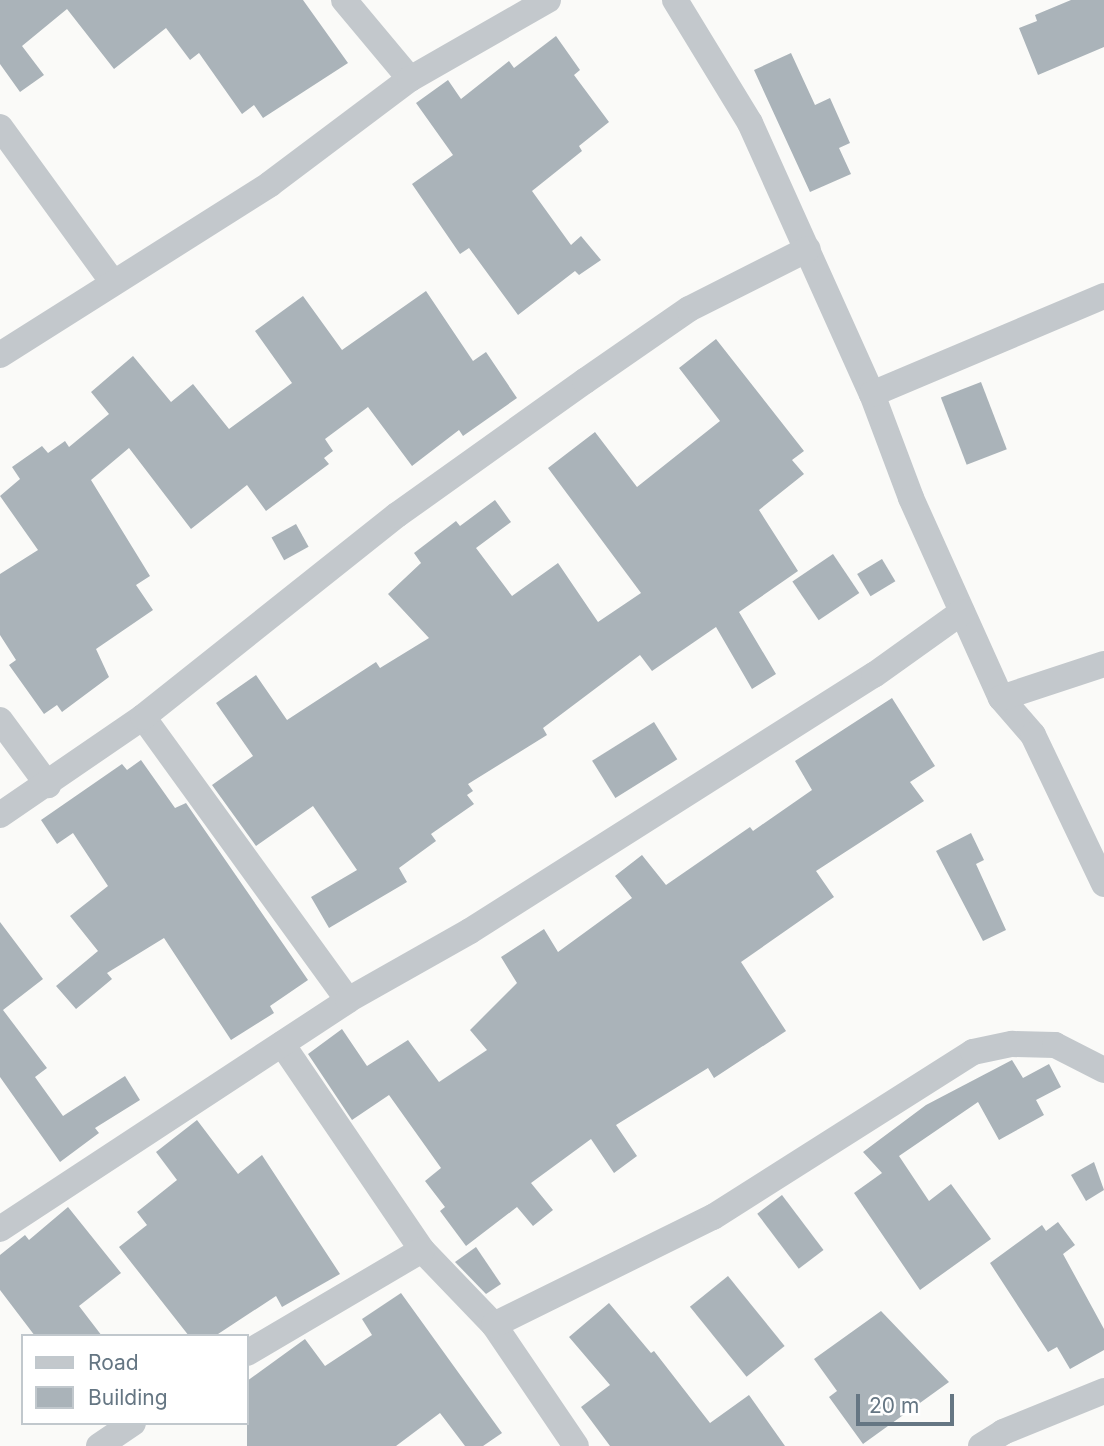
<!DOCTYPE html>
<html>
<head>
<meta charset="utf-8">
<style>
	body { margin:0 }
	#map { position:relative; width:1104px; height:1446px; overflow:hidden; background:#fafaf8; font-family:Inter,sans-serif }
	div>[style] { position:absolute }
	.building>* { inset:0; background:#aab3b9; transform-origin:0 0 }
	.minor>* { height:26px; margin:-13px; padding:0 13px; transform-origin:13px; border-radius:13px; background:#c3c8cc }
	span { translate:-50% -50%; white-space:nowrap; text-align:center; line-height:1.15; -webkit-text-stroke:7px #fff; paint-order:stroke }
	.legend { position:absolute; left:21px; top:1334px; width:228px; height:91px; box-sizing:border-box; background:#fff; border:2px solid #c1c8cd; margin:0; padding:9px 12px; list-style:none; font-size:21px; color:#657683 }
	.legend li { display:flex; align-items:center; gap:14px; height:35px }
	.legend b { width:35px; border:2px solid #c1c8cd }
	.scale { position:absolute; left:856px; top:1394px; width:98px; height:32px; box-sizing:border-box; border:4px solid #657683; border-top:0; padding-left:9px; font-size:21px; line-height:24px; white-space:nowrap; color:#657683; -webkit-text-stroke:5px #fff; paint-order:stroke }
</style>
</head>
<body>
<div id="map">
	<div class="building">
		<div style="clip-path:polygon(0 0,303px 0,348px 63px,263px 118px,254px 105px,242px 114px,199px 53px,190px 60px,166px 28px,114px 69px,67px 9px,22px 46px,44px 75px,20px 92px,0 64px)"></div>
		<div style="clip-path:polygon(1071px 0,1104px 0,1104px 47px,1038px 75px,1019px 28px,1037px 21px,1035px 15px)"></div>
		<div style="clip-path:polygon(556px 36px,580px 70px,574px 75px,609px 122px,579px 146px,582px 151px,532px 191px,571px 245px,581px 236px,601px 260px,579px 275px,575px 271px,518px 315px,469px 248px,460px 254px,412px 184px,453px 155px,416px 103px,448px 80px,461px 99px,509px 61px,514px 68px)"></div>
		<div style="clip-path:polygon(791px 53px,815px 105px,830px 98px,850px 143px,839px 148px,851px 174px,810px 192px,754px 70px)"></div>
		<div style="clip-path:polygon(426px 291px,473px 361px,486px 352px,517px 398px,463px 436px,459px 430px,412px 466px,368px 407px,325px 439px,333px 451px,324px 458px,329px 464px,266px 511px,247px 485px,191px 529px,129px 448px,91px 480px,150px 576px,136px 585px,153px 610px,96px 649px,109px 677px,62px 712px,57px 705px,44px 714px,9px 665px,16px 660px,0 635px,0 574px,38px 550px,0 496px,20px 479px,12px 467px,42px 446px,48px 453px,65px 441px,69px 447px,109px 414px,91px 392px,133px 356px,171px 402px,193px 384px,229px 429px,292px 383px,255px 331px,303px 296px,342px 350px)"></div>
		<div style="clip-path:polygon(716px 339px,804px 451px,792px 460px,804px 474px,759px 510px,798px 571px,739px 612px,776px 674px,752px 689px,716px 627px,652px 671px,640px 655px,543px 728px,547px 735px,468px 784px,473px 791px,467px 795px,474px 804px,431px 834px,436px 841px,399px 868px,407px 882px,329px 928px,311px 897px,357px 870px,313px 806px,256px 846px,212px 785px,253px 756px,216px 703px,256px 675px,287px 720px,376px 662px,380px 668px,429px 638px,388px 594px,421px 563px,414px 553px,456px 521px,460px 526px,495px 500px,511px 522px,476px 548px,512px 596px,558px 563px,598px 622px,641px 593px,548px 468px,595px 432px,637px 487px,720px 421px,679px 368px)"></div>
		<div style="left:981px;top:382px;width:72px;height:43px;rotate:69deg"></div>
		<div style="left:296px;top:524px;width:26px;height:28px;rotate:61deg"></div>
		<div style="left:833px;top:554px;width:47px;height:49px;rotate:56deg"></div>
		<div style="left:882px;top:559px;width:26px;height:29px;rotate:59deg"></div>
		<div style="clip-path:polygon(892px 698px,935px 766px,910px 782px,924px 801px,816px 871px,834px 897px,741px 962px,786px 1031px,714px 1078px,708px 1068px,616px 1125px,637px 1156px,614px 1173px,591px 1139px,531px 1183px,553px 1210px,533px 1226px,517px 1207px,466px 1246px,440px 1211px,445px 1207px,425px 1181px,441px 1168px,389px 1095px,352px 1120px,308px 1054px,342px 1029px,367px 1066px,408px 1040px,439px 1082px,487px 1050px,470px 1030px,517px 983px,501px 957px,544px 929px,558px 952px,632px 898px,615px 876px,642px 855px,666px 885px,750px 827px,753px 831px,812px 790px,795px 761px)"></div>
		<div style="left:654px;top:722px;width:44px;height:73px;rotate:58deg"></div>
		<div style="clip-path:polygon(141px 760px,175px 808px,186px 803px,308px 980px,270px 1006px,274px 1013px,231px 1040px,164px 938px,107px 973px,112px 979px,76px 1009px,56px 986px,98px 951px,70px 916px,108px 886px,73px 833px,57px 844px,41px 820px,122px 764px,127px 770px)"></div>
		<div style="clip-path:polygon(971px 833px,984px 860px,976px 864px,1006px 930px,983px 941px,936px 851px)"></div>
		<div style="clip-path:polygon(0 922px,43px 979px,3px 1010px,47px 1068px,35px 1077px,63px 1116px,125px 1076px,140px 1100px,95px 1128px,99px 1133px,60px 1162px,0 1077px)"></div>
		<div style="clip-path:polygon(1012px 1060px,1023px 1078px,1049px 1064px,1061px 1087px,1036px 1100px,1044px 1115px,999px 1140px,978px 1102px,899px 1156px,929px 1201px,951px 1184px,991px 1239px,920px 1290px,854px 1193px,882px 1173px,863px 1152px,926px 1105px)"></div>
		<div style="clip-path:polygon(197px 1120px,238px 1174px,262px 1155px,340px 1274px,282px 1307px,276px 1296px,215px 1336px,189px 1336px,119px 1247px,147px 1225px,137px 1212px,177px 1180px,156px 1152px)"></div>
		<div style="clip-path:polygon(1094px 1162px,1104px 1190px,1086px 1201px,1071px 1175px)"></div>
		<div style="left:782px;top:1195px;width:69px;height:31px;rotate:53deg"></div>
		<div style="clip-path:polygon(68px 1207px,121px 1273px,79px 1306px,102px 1336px,35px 1336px,0 1290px,0 1255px,25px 1235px,29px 1240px)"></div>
		<div style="clip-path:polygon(1058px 1222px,1075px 1245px,1063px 1254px,1104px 1329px,1104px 1350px,1070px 1369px,1057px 1347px,1048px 1352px,990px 1263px,1042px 1225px,1046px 1231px)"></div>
		<div style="clip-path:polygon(476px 1247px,501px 1284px,486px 1294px,455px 1262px)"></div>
		<div style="left:728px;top:1276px;width:90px;height:49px;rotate:51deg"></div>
		<div style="clip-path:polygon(401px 1293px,502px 1433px,483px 1446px,465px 1446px,440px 1413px,396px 1446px,247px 1446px,247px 1381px,305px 1339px,325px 1366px,372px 1335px,362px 1319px)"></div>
		<div style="clip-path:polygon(609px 1303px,651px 1353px,654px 1351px,710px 1423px,749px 1395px,785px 1446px,610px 1446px,581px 1407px,610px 1385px,569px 1337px)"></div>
		<div style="clip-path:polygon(881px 1311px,949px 1382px,863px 1444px,829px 1397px,837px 1391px,814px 1359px)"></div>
	</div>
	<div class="minor">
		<div style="left:344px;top:0;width:103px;rotate:50.1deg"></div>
		<div style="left:675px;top:0;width:144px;rotate:58.6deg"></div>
		<div style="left:750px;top:123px;width:297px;rotate:65.8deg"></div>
		<div style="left:872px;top:394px;width:111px;rotate:69.4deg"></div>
		<div style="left:911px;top:498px;width:219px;rotate:65.8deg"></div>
		<div style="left:1001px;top:698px;width:49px;rotate:49.1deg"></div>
		<div style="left:1033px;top:735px;width:165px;rotate:64.5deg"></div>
		<div style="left:0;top:127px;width:190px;rotate:54deg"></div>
		<div style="left:0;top:355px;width:320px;rotate:-32.3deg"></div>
		<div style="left:270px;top:184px;width:175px;rotate:-36.9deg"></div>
		<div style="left:410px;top:79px;width:159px;rotate:-29.8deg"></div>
		<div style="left:872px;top:394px;width:252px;rotate:-22.9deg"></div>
		<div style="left:1001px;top:698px;width:108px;rotate:-18.3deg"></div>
		<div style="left:143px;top:717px;width:349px;rotate:54.1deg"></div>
		<div style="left:0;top:720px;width:81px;rotate:53.6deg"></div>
		<div style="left:0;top:815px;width:173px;rotate:-34.4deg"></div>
		<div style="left:143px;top:717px;width:325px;rotate:-38.5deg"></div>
		<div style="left:397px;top:515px;width:231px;rotate:-35.5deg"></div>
		<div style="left:585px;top:381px;width:126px;rotate:-34.7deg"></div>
		<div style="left:689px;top:309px;width:133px;rotate:-26.8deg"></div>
		<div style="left:282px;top:1044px;width:249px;rotate:55.8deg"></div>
		<div style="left:422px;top:1250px;width:104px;rotate:46.2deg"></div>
		<div style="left:494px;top:1325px;width:146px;rotate:55.9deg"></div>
		<div style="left:0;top:1229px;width:417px;rotate:-33.3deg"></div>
		<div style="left:348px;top:1000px;width:140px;rotate:-29.5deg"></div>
		<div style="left:470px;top:931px;width:478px;rotate:-32.4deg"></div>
		<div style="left:874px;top:675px;width:108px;rotate:-35.6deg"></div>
		<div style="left:494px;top:1325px;width:244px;rotate:-26.3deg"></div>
		<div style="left:713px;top:1217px;width:308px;rotate:-32.4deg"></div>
		<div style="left:973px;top:1052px;width:40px;rotate:-12deg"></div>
		<div style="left:1012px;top:1044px;width:43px;rotate:1.3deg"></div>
		<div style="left:1055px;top:1045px;width:55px;rotate:27deg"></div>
		<div style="left:247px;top:1353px;width:203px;rotate:-30.5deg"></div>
		<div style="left:99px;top:1446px;width:41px;rotate:-34.1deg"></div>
		<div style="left:981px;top:1446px;width:26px;rotate:-32deg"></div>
		<div style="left:1003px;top:1432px;width:109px;rotate:-22.1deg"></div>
	</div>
	<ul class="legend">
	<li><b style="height:9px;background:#c3c8cc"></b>Road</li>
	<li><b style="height:19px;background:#aab3b9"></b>Building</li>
	</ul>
	<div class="scale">20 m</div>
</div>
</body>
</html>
